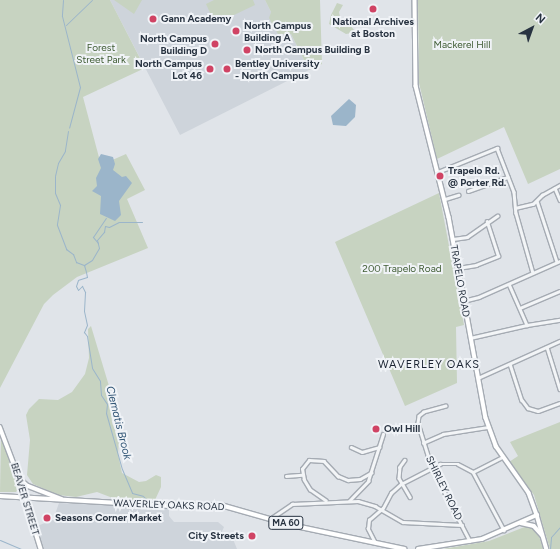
<!DOCTYPE html>
<html>
<head>
<meta charset="utf-8">
<style>
	body { margin:0 }
	#map { position:relative; width:560px; height:549px; overflow:hidden; background:#e0e4e9; font-family:Figtree,sans-serif }
	div>[style] { position:absolute }
	.built>* { inset:0; background:#ced4db }
	.green>* { inset:0; background:#c7d3c1 }
	.water>* { inset:0; background:#9bb5ca }
	.stream>* { height:1px; margin:-0.5px; padding:0 0.5px; transform-origin:0.5px; border-radius:0.5px; background:#9bb5ca }
	.roads { filter:drop-shadow(1px 0 #a5abb3) drop-shadow(-1px 0 #a5abb3) drop-shadow(0 1px #a5abb3) drop-shadow(0 -1px #a5abb3) }
	.minor>* { height:2.5px; margin:-1.25px; padding:0 1.25px; transform-origin:1.25px; border-radius:1.25px; background:#f3f5f7 }
	.secondary>* { height:3.5px; margin:-1.75px; padding:0 1.75px; transform-origin:1.75px; border-radius:1.75px; background:#fff }
	.primary>* { height:3.5px; margin:-1.75px; padding:0 1.75px; transform-origin:1.75px; border-radius:1.75px; background:#fff }
	.dots>* { width:11px; height:11px; translate:-50% -50%; box-sizing:border-box; border:2px solid #f0f3f7; border-radius:50% }
	span { translate:-50% -50%; white-space:nowrap; text-align:center; line-height:1.15; -webkit-text-stroke:4px #f0f3f7; paint-order:stroke }
	.shield-label span { padding:1px 3px; background:#f0f3f7; border:1px solid; border-radius:3px; -webkit-text-stroke-width:0 }
	.shield-label { font-size:9px; color:#283341; font-weight:700 }
	.poi-label { font-size:10px; color:#283341; font-weight:700 }
	.left { translate:0 -50%; text-align:left }
	.right { translate:-100% -50%; text-align:right }
	.park-label { font-size:10px; color:#405d35 }
	.street-label { font-size:10px; color:#283341 }
	.neighbourhood-label { font-size:11px; color:#1b2432; letter-spacing:1px }
	.water-label { font-size:11px; color:#325676; font-style:italic }
	.north { position:absolute; left:512px; top:8px; width:40px; height:40px; -webkit-text-stroke:3px #f0f3f7; paint-order:stroke; rotate:41deg; font-size:11px; font-weight:700; line-height:16px; text-align:center; color:#283341 }
	.north::after { content:''; display:block; margin:auto; width:14px; height:18px; background:#283341; clip-path:polygon(50% 0,100% 100%,50% 72%,0 100%) }
</style>
</head>
<body>
<div id="map">
	<div class="built">
		<div style="clip-path:polygon(110px 0,265px 0,271px 12px,270px 18px,291px 34px,309px 70px,180px 135px)"></div>
		<div style="clip-path:polygon(59px 503px,169px 508px,169px 516px,174px 522px,218px 522px,224px 527px,220px 536px,233px 539px,237px 549px,44px 549px,37px 526px,53px 520px)"></div>
	</div>
	<div class="green">
		<div style="clip-path:polygon(0 0,110px 0,145px 68px,83px 97px,101px 165px,126px 154px,145px 190px,127px 199px,148px 248px,77px 277px,53px 295px,44px 304px,0 388px)"></div>
		<div style="clip-path:polygon(114px 0,142px 0,134px 14px)"></div>
		<div style="clip-path:polygon(214px 0,253px 0,255px 5px,215px 24px,206px 4px)"></div>
		<div style="clip-path:polygon(265px 0,320px 0,322px 64px,309px 70px,291px 34px,278px 34px,269px 18px,271px 12px)"></div>
		<div style="clip-path:polygon(418px 0,560px 0,560px 169px,528px 184px,504px 127px,437px 159px,419px 83px)"></div>
		<div style="clip-path:polygon(337px 3px,343px 5px,339px 12px,341px 22px,350px 25px,354px 30px,352px 33px,346px 34px,329px 24px,331px 15px)"></div>
		<div style="clip-path:polygon(439px 193px,464px 325px,456px 327px,457px 383px,405px 406px,335px 242px)"></div>
		<div style="clip-path:polygon(91px 326px,109px 386px,112px 423px,119px 440px,118px 454px,122px 473px,139px 482px,146px 481px,156px 475px,161px 477px,161px 487px,155px 500px,118px 500px,97px 492px,76px 497px,58px 495px,33px 484px,27px 475px,30px 440px,26px 415px,29px 409px,39px 399px,58px 400px,72px 392px,85px 374px,89px 358px,88px 329px)"></div>
		<div style="clip-path:polygon(560px 422px,560px 549px,550px 549px,534px 495px,509px 462px,518px 456px,510px 442px)"></div>
		<div style="clip-path:polygon(1px 435px,18px 489px,16px 492px,0 492px)"></div>
		<div style="clip-path:polygon(527px 526px,538px 532px,543px 549px,443px 549px,489px 541px)"></div>
	</div>
	<div class="water">
		<div style="clip-path:polygon(349px 99px,356px 105px,355px 117px,346px 126px,333px 125px,331px 116px)"></div>
		<div style="clip-path:polygon(101px 154px,113px 157px,115px 164px,113px 170px,122px 177px,126px 176px,132px 183px,119px 201px,121px 215px,115px 221px,100px 214px,101px 196px,92px 191px,97px 186px,96px 178px,101px 168px,98px 159px)"></div>
	</div>
	<div class="stream">
		<div style="left:63px;top:0;width:16px;rotate:94deg"></div>
		<div style="left:62px;top:16px;width:73px;rotate:75.8deg"></div>
		<div style="left:80px;top:87px;width:42px;rotate:105deg"></div>
		<div style="left:66px;top:25px;width:36px;rotate:-44deg"></div>
		<div style="left:68px;top:131px;width:20px;rotate:99deg"></div>
		<div style="left:65px;top:151px;width:14px;rotate:120deg"></div>
		<div style="left:58px;top:163px;width:13px;rotate:103deg"></div>
		<div style="left:55px;top:176px;width:17px;rotate:90deg"></div>
		<div style="left:55px;top:193px;width:13px;rotate:67deg"></div>
		<div style="left:60px;top:205px;width:20px;rotate:99deg"></div>
		<div style="left:57px;top:225px;width:26px;rotate:69deg"></div>
		<div style="left:66px;top:249px;width:9px;rotate:36deg"></div>
		<div style="left:73px;top:254px;width:9px;rotate:69deg"></div>
		<div style="left:76px;top:262px;width:9px;rotate:21deg"></div>
		<div style="left:84px;top:265px;width:7px;rotate:74deg"></div>
		<div style="left:86px;top:272px;width:5px;rotate:79deg"></div>
		<div style="left:87px;top:277px;width:9px;rotate:162deg"></div>
		<div style="left:78px;top:280px;width:6px;rotate:108deg"></div>
		<div style="left:76px;top:286px;width:4px;rotate:63deg"></div>
		<div style="left:78px;top:290px;width:6px;rotate:-45deg"></div>
		<div style="left:82px;top:286px;width:7px;rotate:63deg"></div>
		<div style="left:85px;top:292px;width:19px;rotate:93deg"></div>
		<div style="left:84px;top:311px;width:14px;rotate:78deg"></div>
		<div style="left:87px;top:325px;width:8px;rotate:113deg"></div>
		<div style="left:84px;top:332px;width:5px;rotate:53deg"></div>
		<div style="left:87px;top:336px;width:32px;rotate:81deg"></div>
		<div style="left:92px;top:368px;width:15px;rotate:58deg"></div>
		<div style="left:100px;top:381px;width:14px;rotate:86deg"></div>
		<div style="left:101px;top:395px;width:11px;rotate:56deg"></div>
		<div style="left:107px;top:404px;width:9px;rotate:96deg"></div>
		<div style="left:106px;top:413px;width:58px;rotate:74.1deg"></div>
		<div style="left:122px;top:469px;width:26px;rotate:67deg"></div>
		<div style="left:132px;top:493px;width:11px;rotate:15deg"></div>
		<div style="left:143px;top:496px;width:8px;rotate:45deg"></div>
		<div style="left:98px;top:243px;width:8px;rotate:-130deg"></div>
		<div style="left:93px;top:237px;width:23px;rotate:-56deg"></div>
		<div style="left:84px;top:265px;width:9px;rotate:-32deg"></div>
		<div style="left:92px;top:260px;width:14px;rotate:-60deg"></div>
		<div style="left:99px;top:248px;width:8px;rotate:-104deg"></div>
		<div style="left:97px;top:240px;width:11px;rotate:-49deg"></div>
		<div style="left:104px;top:232px;width:6px;rotate:-81deg"></div>
		<div style="left:105px;top:226px;width:4px;rotate:14deg"></div>
		<div style="left:109px;top:227px;width:11px;rotate:-27deg"></div>
		<div style="left:119px;top:222px;width:23px"></div>
		<div style="left:0;top:540px;width:23px;rotate:23deg"></div>
		<div style="left:550px;top:549px;width:12px;rotate:-85deg"></div>
		<div style="left:551px;top:537px;width:13px;rotate:-48deg"></div>
	</div>
	<div class="roads">
		<div class="minor">
			<div style="left:438px;top:172px;width:64px;rotate:-22.1deg"></div>
			<div style="left:497px;top:148px;width:47px;rotate:68.9deg"></div>
			<div style="left:514px;top:192px;width:21px;rotate:85deg"></div>
			<div style="left:516px;top:213px;width:62px;rotate:74.2deg"></div>
			<div style="left:555px;top:188px;width:13px;rotate:67deg"></div>
			<div style="left:468px;top:191px;width:42px;rotate:-19.3deg"></div>
			<div style="left:445px;top:199px;width:14px;rotate:-17deg"></div>
			<div style="left:537px;top:201px;width:64px;rotate:71.8deg"></div>
			<div style="left:515px;top:208px;width:18px;rotate:-13deg"></div>
			<div style="left:533px;top:204px;width:13px;rotate:-45deg"></div>
			<div style="left:542px;top:195px;width:21px;rotate:-29deg"></div>
			<div style="left:453px;top:239px;width:14px;rotate:-8deg"></div>
			<div style="left:467px;top:237px;width:37px;rotate:-35deg"></div>
			<div style="left:458px;top:268px;width:18px;rotate:-9deg"></div>
			<div style="left:476px;top:265px;width:24px;rotate:-22deg"></div>
			<div style="left:498px;top:256px;width:36px;rotate:-108deg"></div>
			<div style="left:509px;top:284px;width:45px;rotate:66.3deg"></div>
			<div style="left:463px;top:301px;width:16px;rotate:-14deg"></div>
			<div style="left:479px;top:297px;width:89px;rotate:-24deg"></div>
			<div style="left:520px;top:308px;width:43px;rotate:-23deg"></div>
			<div style="left:470px;top:338px;width:58px;rotate:-12.8deg"></div>
			<div style="left:527px;top:325px;width:33px;rotate:-9deg"></div>
			<div style="left:547px;top:347px;width:44px;rotate:72.8deg"></div>
			<div style="left:510px;top:364px;width:38px;rotate:72deg"></div>
			<div style="left:522px;top:400px;width:10px;rotate:53deg"></div>
			<div style="left:528px;top:408px;width:10px;rotate:17deg"></div>
			<div style="left:538px;top:411px;width:23px;rotate:-20deg"></div>
			<div style="left:478px;top:378px;width:90px;rotate:-24.3deg"></div>
			<div style="left:446px;top:406px;width:23px;rotate:165deg"></div>
			<div style="left:424px;top:412px;width:6px;rotate:141deg"></div>
			<div style="left:419px;top:416px;width:7px;rotate:98deg"></div>
			<div style="left:418px;top:423px;width:47px;rotate:72.7deg"></div>
			<div style="left:432px;top:468px;width:82px;rotate:62.5deg"></div>
			<div style="left:423px;top:443px;width:22px;rotate:-24deg"></div>
			<div style="left:443px;top:434px;width:46px;rotate:-8.8deg"></div>
			<div style="left:351px;top:447px;width:12px;rotate:24deg"></div>
			<div style="left:362px;top:452px;width:18px;rotate:-16deg"></div>
			<div style="left:405px;top:460px;width:9px;rotate:126deg"></div>
			<div style="left:400px;top:467px;width:11px;rotate:95deg"></div>
			<div style="left:399px;top:478px;width:22px;rotate:60deg"></div>
			<div style="left:473px;top:472px;width:66px;rotate:61.9deg"></div>
			<div style="left:286px;top:476px;width:16px;rotate:-4deg"></div>
			<div style="left:326px;top:501px;width:19px;rotate:-145deg"></div>
			<div style="left:310px;top:490px;width:12px;rotate:-121deg"></div>
			<div style="left:304px;top:480px;width:11px;rotate:-100deg"></div>
			<div style="left:302px;top:469px;width:11px;rotate:-52deg"></div>
			<div style="left:309px;top:460px;width:15px;rotate:4deg"></div>
			<div style="left:324px;top:461px;width:21px;rotate:47deg"></div>
			<div style="left:338px;top:476px;width:11px;rotate:22deg"></div>
			<div style="left:348px;top:480px;width:12px;rotate:-5deg"></div>
			<div style="left:360px;top:479px;width:13px;rotate:-29deg"></div>
			<div style="left:349px;top:501px;width:28px;rotate:-46deg"></div>
			<div style="left:368px;top:481px;width:49px;rotate:-72.3deg"></div>
			<div style="left:270px;top:519px;width:27px;rotate:-34deg"></div>
			<div style="left:292px;top:504px;width:66px;rotate:-2.6deg"></div>
			<div style="left:358px;top:501px;width:18px;rotate:16deg"></div>
			<div style="left:375px;top:506px;width:32px;rotate:30deg"></div>
			<div style="left:403px;top:522px;width:59px;rotate:2.9deg"></div>
			<div style="left:375px;top:543px;width:16px;rotate:-117deg"></div>
			<div style="left:368px;top:529px;width:9px;rotate:-84deg"></div>
			<div style="left:369px;top:520px;width:18px;rotate:-41deg"></div>
			<div style="left:383px;top:508px;width:17px;rotate:-62deg"></div>
			<div style="left:391px;top:493px;width:13px;rotate:-42deg"></div>
			<div style="left:401px;top:484px;width:44px;rotate:-27.1deg"></div>
			<div style="left:440px;top:464px;width:18px"></div>
			<div style="left:458px;top:464px;width:17px;rotate:28deg"></div>
			<div style="left:473px;top:472px;width:33px;rotate:-27deg"></div>
		</div>
		<div class="secondary">
			<div style="left:415px;top:0;width:86px;rotate:89.3deg"></div>
			<div style="left:416px;top:86px;width:135px;rotate:75.9deg"></div>
			<div style="left:449px;top:217px;width:204px;rotate:79.6deg"></div>
			<div style="left:486px;top:418px;width:30px;rotate:70deg"></div>
			<div style="left:496px;top:446px;width:57px;rotate:54.9deg"></div>
			<div style="left:529px;top:493px;width:23px;rotate:70deg"></div>
			<div style="left:0;top:427px;width:53px;rotate:69.2deg"></div>
			<div style="left:19px;top:477px;width:75px;rotate:73deg"></div>
			<div style="left:21px;top:480px;width:9px;rotate:41deg"></div>
			<div style="left:28px;top:486px;width:36px;rotate:21deg"></div>
		</div>
		<div class="primary">
			<div style="left:0;top:496px;width:170px;rotate:3.4deg"></div>
			<div style="left:170px;top:506px;width:51px;rotate:-1.1deg"></div>
			<div style="left:221px;top:505px;width:73px;rotate:15.9deg"></div>
			<div style="left:291px;top:525px;width:116px;rotate:11.9deg"></div>
			<div style="left:521px;top:523px;width:13px;rotate:13deg"></div>
			<div style="left:534px;top:526px;width:12px;rotate:48deg"></div>
			<div style="left:418px;top:549px;width:65px;rotate:-8.9deg"></div>
			<div style="left:482px;top:539px;width:60px;rotate:-23.6deg"></div>
			<div style="left:537px;top:515px;width:35px;rotate:74deg"></div>
		</div>
	</div>
	<div class="dots">
		<div style="left:373px;top:9px;background:#d04364"></div>
		<div style="left:153px;top:19px;background:#d04364"></div>
		<div style="left:236px;top:31px;background:#d04364"></div>
		<div style="left:215px;top:44px;background:#d04364"></div>
		<div style="left:247px;top:50px;background:#d04364"></div>
		<div style="left:210px;top:69px;background:#d04364"></div>
		<div style="left:227px;top:69px;background:#d04364"></div>
		<div style="left:440px;top:176px;background:#d04364"></div>
		<div style="left:376px;top:429px;background:#d04364"></div>
		<div style="left:47px;top:518px;background:#d04364"></div>
		<div style="left:252px;top:536px;background:#d04364"></div>
	</div>
	<div class="shield-label">
		<span style="left:286px;top:523px">MA 60</span>
	</div>
	<div class="poi-label">
		<span class="left" style="left:161px;top:19px">Gann Academy</span>
		<span style="left:373px;top:27px">National Archives<br>at Boston</span>
		<span class="left" style="left:244px;top:31px">North Campus<br>Building A</span>
		<span class="right" style="left:207px;top:44px">North Campus<br>Building D</span>
		<span class="left" style="left:255px;top:50px">North Campus Building B</span>
		<span class="right" style="left:202px;top:69px">North Campus<br>Lot 46</span>
		<span class="left" style="left:235px;top:69px">Bentley University<br>- North Campus</span>
		<span class="left" style="left:448px;top:176px">Trapelo Rd.<br>@ Porter Rd.</span>
		<span class="left" style="left:384px;top:429px">Owl Hill</span>
		<span class="left" style="left:55px;top:518px">Seasons Corner Market</span>
		<span class="right" style="left:244px;top:536px">City Streets</span>
	</div>
	<div class="park-label">
		<span style="left:462px;top:45px">Mackerel Hill</span>
		<span style="left:101px;top:53px">Forest<br>Street Park</span>
		<span style="left:402px;top:269px">200 Trapelo Road</span>
	</div>
	<div class="street-label">
		<span style="left:460px;top:281px;rotate:80deg">TRAPELO ROAD</span>
		<span style="left:444px;top:488px;rotate:64deg">SHIRLEY ROAD</span>
		<span style="left:25px;top:499px;rotate:73deg">BEAVER STREET</span>
		<span style="left:169px;top:505px;rotate:2deg">WAVERLEY OAKS ROAD</span>
	</div>
	<div class="neighbourhood-label">
		<span style="left:429px;top:365px">WAVERLEY OAKS</span>
	</div>
	<div class="water-label">
		<span style="left:118px;top:423px;rotate:76deg">Clematis Brook</span>
	</div>
	<div class="north">N</div>
</div>
</body>
</html>
